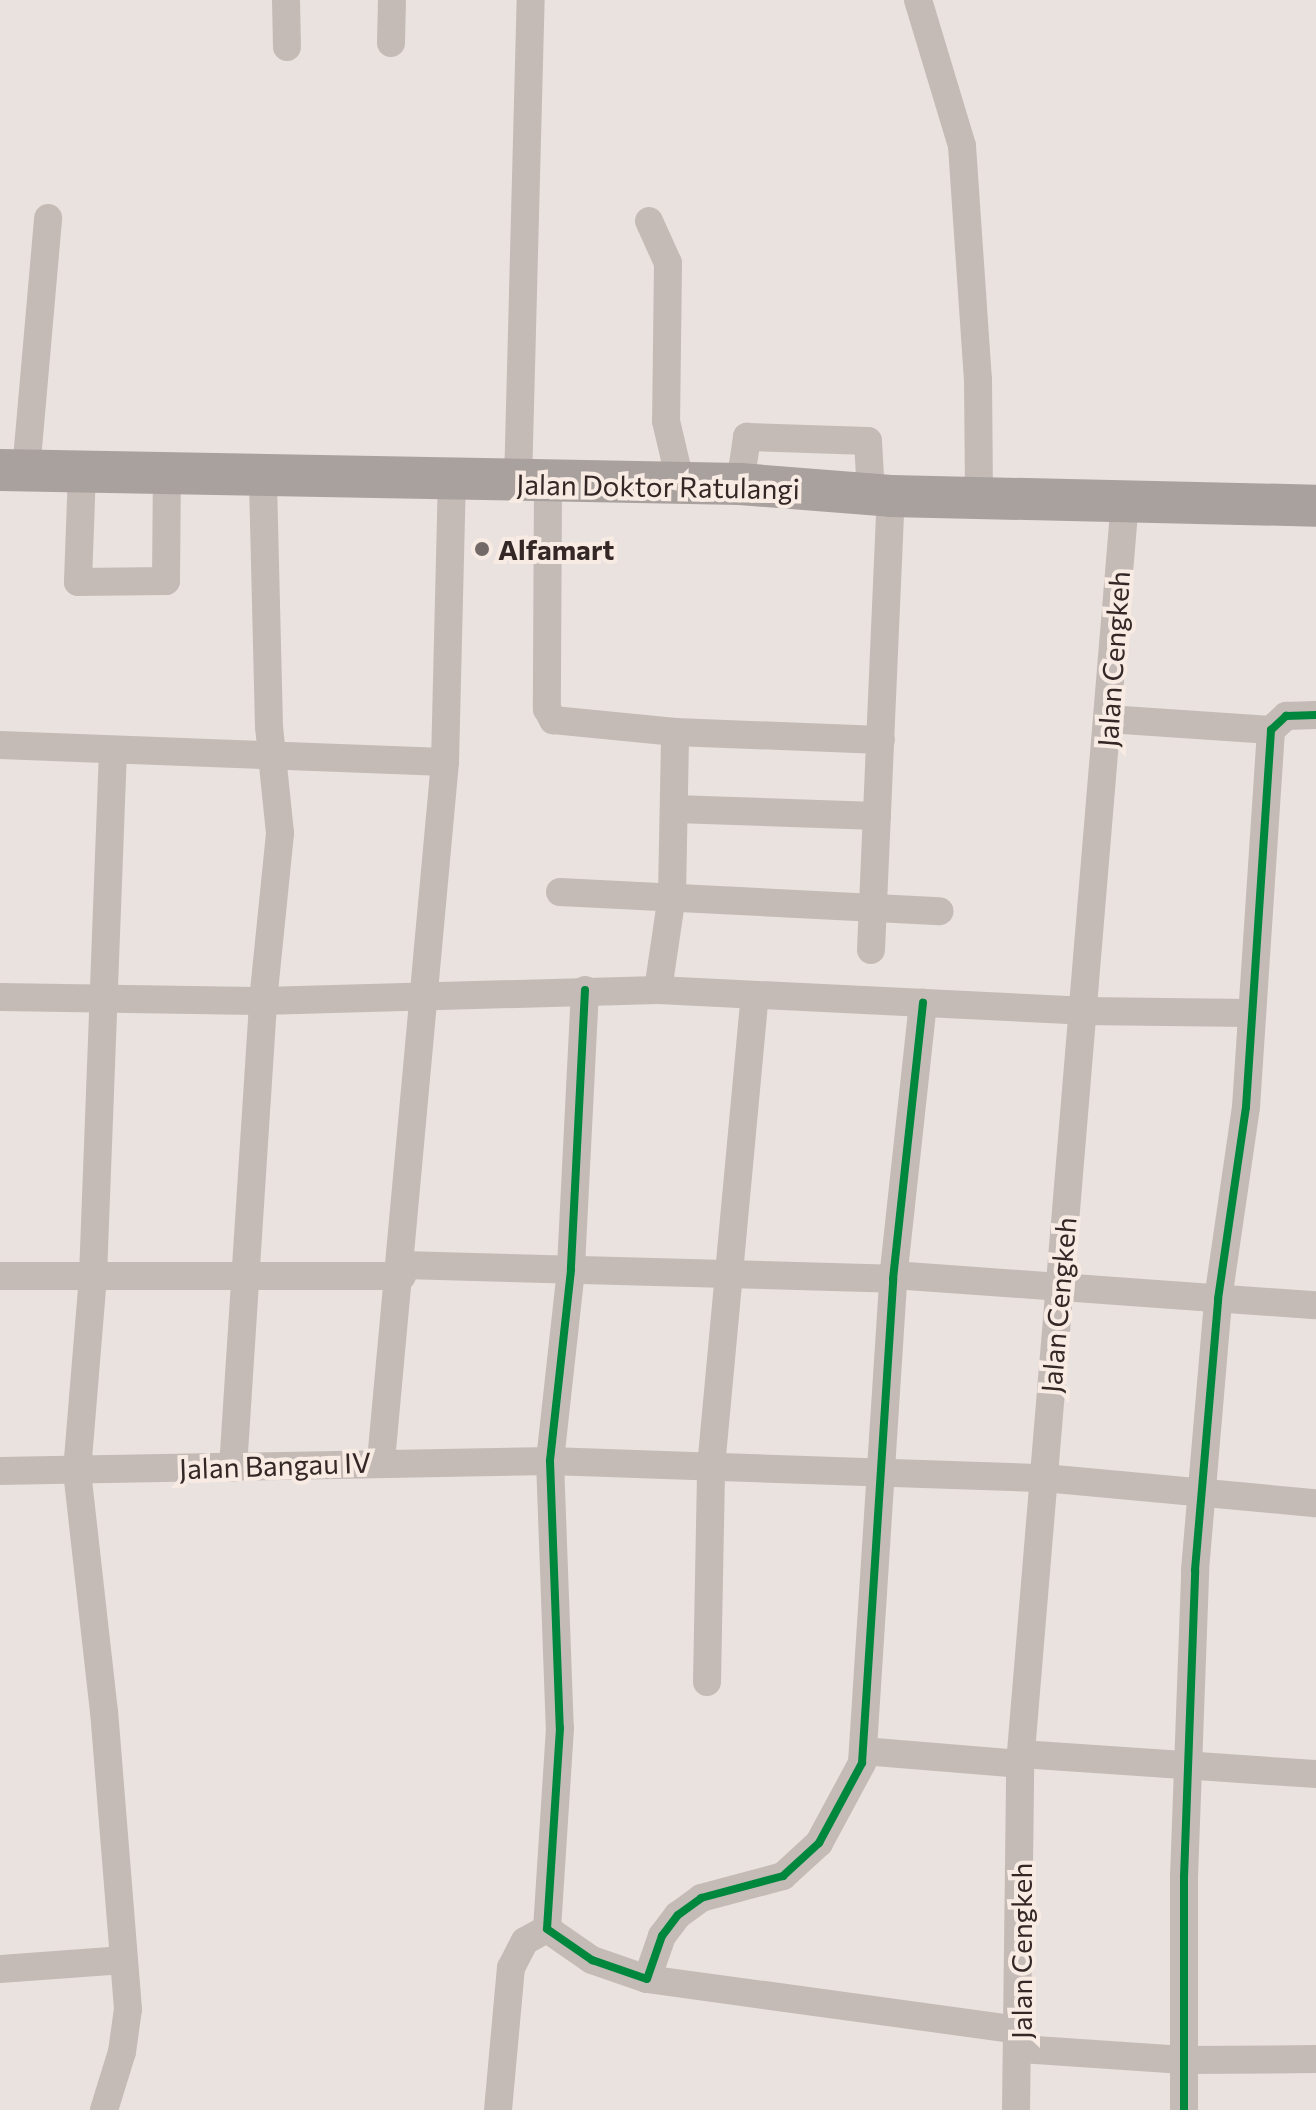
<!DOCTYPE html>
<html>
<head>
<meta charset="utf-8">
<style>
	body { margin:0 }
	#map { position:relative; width:1316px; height:2110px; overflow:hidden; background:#eae2de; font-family:Commissioner,sans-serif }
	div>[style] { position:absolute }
	.minor>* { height:28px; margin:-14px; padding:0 14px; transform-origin:14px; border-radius:14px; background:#c4bbb7 }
	.highway>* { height:42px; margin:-21px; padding:0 21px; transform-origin:21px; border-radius:21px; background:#a9a19d }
	.cycleway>* { height:8px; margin:-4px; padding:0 4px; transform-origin:4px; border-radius:4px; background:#00873e }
	.dots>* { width:22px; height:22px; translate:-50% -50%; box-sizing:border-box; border:4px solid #f8ebe4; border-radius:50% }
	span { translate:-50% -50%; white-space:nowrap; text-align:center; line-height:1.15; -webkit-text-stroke:8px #f8ebe4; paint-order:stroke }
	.street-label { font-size:28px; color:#332826 }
	.poi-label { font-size:28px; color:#332826; font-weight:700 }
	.left { translate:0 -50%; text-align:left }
</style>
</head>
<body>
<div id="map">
	<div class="minor">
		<div style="left:286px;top:0;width:47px;rotate:88.8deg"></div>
		<div style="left:918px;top:0;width:152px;rotate:73.2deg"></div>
		<div style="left:962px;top:146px;width:234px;rotate:86.1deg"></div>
		<div style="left:978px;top:379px;width:119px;rotate:89.5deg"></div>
		<div style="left:391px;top:43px;width:43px;rotate:-88.7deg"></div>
		<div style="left:649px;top:221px;width:46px;rotate:65.7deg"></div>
		<div style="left:668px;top:263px;width:158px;rotate:90.7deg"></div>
		<div style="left:666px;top:421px;width:66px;rotate:76.8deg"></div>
		<div style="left:26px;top:471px;width:254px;rotate:-85deg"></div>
		<div style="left:82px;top:472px;width:110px;rotate:92.1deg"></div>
		<div style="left:78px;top:582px;width:88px;rotate:-0.7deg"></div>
		<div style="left:166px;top:581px;width:109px;rotate:-89.5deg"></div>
		<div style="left:518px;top:483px;width:483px;rotate:-88.5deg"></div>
		<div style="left:548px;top:484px;width:225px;rotate:90.3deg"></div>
		<div style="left:547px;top:709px;width:13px;rotate:61deg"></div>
		<div style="left:553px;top:720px;width:123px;rotate:5.6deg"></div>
		<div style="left:675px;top:732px;width:206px;rotate:2.2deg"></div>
		<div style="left:740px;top:484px;width:48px;rotate:-81.5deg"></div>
		<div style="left:747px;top:437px;width:121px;rotate:1.9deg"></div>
		<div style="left:868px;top:441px;width:53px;rotate:86.8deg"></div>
		<div style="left:1108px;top:719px;width:163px;rotate:3.9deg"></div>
		<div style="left:0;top:745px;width:445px;rotate:2.2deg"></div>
		<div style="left:675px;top:809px;width:202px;rotate:2deg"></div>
		<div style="left:560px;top:892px;width:380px;rotate:2.9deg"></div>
		<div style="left:871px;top:950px;width:454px;rotate:-87.5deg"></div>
		<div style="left:585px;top:990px;width:280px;rotate:92.9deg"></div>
		<div style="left:571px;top:1270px;width:192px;rotate:96.3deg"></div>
		<div style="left:550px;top:1461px;width:267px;rotate:87.9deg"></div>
		<div style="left:560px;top:1728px;width:201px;rotate:93.7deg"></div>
		<div style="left:547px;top:1929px;width:55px;rotate:34.6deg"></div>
		<div style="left:592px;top:1960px;width:58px;rotate:19.1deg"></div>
		<div style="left:647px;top:1979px;width:46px;rotate:-70.8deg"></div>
		<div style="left:662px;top:1936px;width:26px;rotate:-53deg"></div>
		<div style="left:678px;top:1915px;width:29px;rotate:-36deg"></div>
		<div style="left:701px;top:1898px;width:85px;rotate:-15deg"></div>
		<div style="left:783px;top:1876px;width:49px;rotate:-42.5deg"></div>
		<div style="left:819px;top:1843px;width:91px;rotate:-61.7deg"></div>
		<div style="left:862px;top:1763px;width:485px;rotate:-86.3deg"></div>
		<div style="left:893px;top:1279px;width:278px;rotate:-83.8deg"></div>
		<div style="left:658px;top:990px;width:96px;rotate:-81.6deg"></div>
		<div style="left:672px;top:895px;width:163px;rotate:-88.9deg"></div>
		<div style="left:0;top:997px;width:263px;rotate:0.9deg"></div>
		<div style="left:263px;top:1001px;width:395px;rotate:-1.6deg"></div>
		<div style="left:658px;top:990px;width:426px;rotate:2.8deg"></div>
		<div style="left:1083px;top:1011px;width:166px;rotate:0.7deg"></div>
		<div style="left:403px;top:1265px;width:490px;rotate:1.6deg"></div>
		<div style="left:893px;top:1275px;width:424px;rotate:4.1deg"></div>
		<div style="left:0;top:1276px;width:402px"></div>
		<div style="left:381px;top:1461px;width:702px;rotate:-84.77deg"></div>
		<div style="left:445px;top:762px;width:281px;rotate:-88.6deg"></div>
		<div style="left:233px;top:1468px;width:468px;rotate:-86.3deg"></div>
		<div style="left:263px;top:1001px;width:169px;rotate:-84.2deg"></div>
		<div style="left:280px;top:833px;width:107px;rotate:-95.9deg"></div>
		<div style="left:269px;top:727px;width:253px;rotate:-91.4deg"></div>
		<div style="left:0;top:1471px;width:550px;rotate:-1.04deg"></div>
		<div style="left:550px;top:1461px;width:494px;rotate:2deg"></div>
		<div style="left:1044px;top:1478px;width:273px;rotate:5.3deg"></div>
		<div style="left:707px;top:1682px;width:215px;rotate:-88.9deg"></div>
		<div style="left:711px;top:1467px;width:474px;rotate:-84.7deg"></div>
		<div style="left:863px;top:1751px;width:158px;rotate:4.7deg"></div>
		<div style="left:1021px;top:1754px;width:296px;rotate:3.9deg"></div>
		<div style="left:0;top:1969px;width:124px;rotate:-4.2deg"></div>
		<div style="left:647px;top:1979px;width:377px;rotate:7.8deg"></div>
		<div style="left:1021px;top:2049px;width:163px;rotate:3.9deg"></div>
		<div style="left:1184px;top:2060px;width:132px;rotate:-0.4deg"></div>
		<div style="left:104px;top:2110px;width:61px;rotate:-72.8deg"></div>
		<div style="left:122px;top:2052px;width:43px;rotate:-82.1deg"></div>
		<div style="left:128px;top:2009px;width:298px;rotate:-94.6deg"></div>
		<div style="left:104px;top:1712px;width:243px;rotate:-96.4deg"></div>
		<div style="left:77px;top:1471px;width:196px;rotate:-85.3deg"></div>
		<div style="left:93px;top:1276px;width:525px;rotate:-87.82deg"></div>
		<div style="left:498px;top:2110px;width:143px;rotate:-84.8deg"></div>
		<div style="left:511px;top:1968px;width:30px;rotate:-63deg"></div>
		<div style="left:525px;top:1941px;width:25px;rotate:-29deg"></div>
		<div style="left:1016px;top:2110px;width:346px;rotate:-89.3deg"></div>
		<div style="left:1020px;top:1764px;width:1268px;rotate:-85.25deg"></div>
		<div style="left:1184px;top:2110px;width:233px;rotate:-90deg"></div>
		<div style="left:1184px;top:1877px;width:307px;rotate:-87.9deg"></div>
		<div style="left:1195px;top:1570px;width:272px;rotate:-85.1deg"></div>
		<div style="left:1218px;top:1299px;width:194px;rotate:-81.7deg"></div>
		<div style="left:1246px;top:1107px;width:378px;rotate:-86.2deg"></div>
		<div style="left:1271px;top:730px;width:21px;rotate:-43deg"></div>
		<div style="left:1286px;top:716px;width:30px;rotate:-2deg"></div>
	</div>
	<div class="highway">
		<div style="left:0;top:470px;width:740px;rotate:1.08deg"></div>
		<div style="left:740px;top:484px;width:151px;rotate:4.5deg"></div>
		<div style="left:891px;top:496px;width:425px;rotate:1.3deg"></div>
	</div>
	<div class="cycleway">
		<div style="left:585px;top:990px;width:280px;rotate:92.9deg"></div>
		<div style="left:571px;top:1270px;width:192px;rotate:96.3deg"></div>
		<div style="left:550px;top:1461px;width:267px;rotate:87.9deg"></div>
		<div style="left:560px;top:1728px;width:201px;rotate:93.7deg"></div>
		<div style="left:547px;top:1929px;width:55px;rotate:34.6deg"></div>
		<div style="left:592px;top:1960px;width:58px;rotate:19.1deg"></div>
		<div style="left:647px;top:1979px;width:46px;rotate:-70.8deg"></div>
		<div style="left:662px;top:1936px;width:26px;rotate:-53deg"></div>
		<div style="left:678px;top:1915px;width:29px;rotate:-36deg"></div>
		<div style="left:701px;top:1898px;width:85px;rotate:-15deg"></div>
		<div style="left:783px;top:1876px;width:49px;rotate:-42.5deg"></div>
		<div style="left:819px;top:1843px;width:91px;rotate:-61.7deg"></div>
		<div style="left:862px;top:1763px;width:485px;rotate:-86.3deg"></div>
		<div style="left:893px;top:1279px;width:278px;rotate:-83.8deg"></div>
		<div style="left:1184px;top:2110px;width:233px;rotate:-90deg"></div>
		<div style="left:1184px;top:1877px;width:307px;rotate:-87.9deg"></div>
		<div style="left:1195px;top:1570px;width:272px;rotate:-85.1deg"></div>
		<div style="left:1218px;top:1299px;width:194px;rotate:-81.7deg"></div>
		<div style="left:1246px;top:1107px;width:378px;rotate:-86.2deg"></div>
		<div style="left:1271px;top:730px;width:21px;rotate:-43deg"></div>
		<div style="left:1286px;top:716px;width:30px;rotate:-2deg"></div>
	</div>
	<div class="dots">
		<div style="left:482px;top:549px;background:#736966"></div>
	</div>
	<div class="street-label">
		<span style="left:658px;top:486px;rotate:1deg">Jalan Doktor Ratulangi</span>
		<span style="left:1113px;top:659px;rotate:-86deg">Jalan Cengkeh</span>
		<span style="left:1058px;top:1305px;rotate:-85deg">Jalan Cengkeh</span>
		<span style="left:275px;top:1465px;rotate:-2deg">Jalan Bangau IV</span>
		<span style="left:1021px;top:1951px;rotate:-90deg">Jalan Cengkeh</span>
	</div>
	<div class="poi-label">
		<span class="left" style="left:498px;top:549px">Alfamart</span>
	</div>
</div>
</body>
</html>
